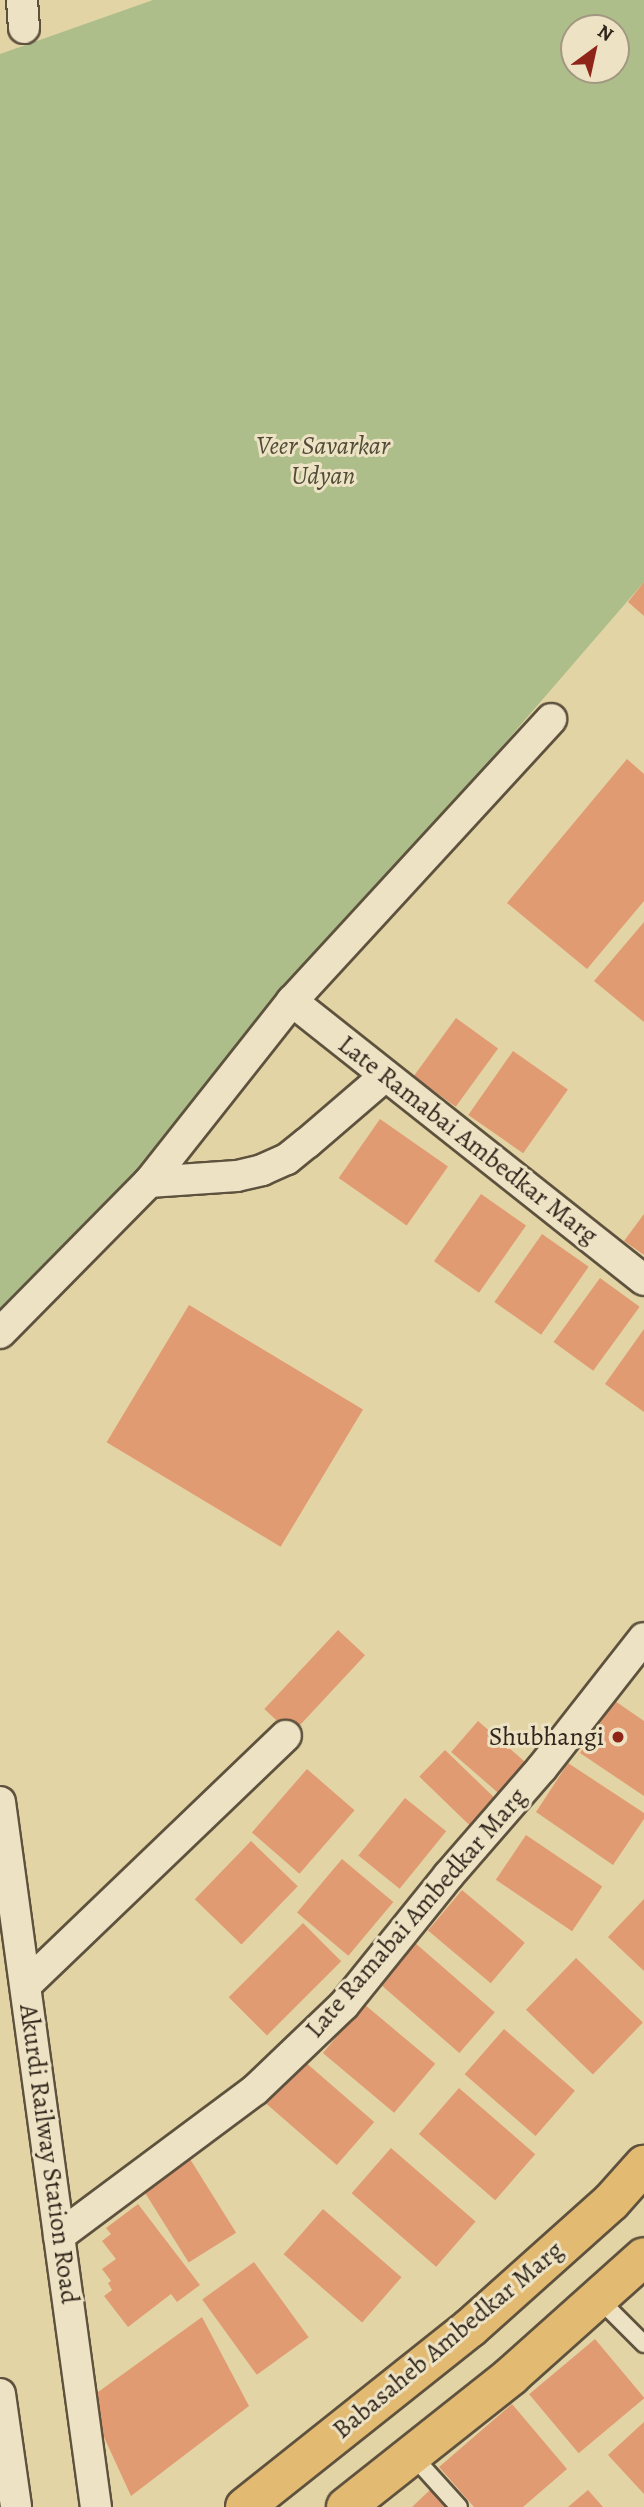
<!DOCTYPE html>
<html>
<head>
<meta charset="utf-8">
<style>
	body { margin:0 }
	#map { position:relative; width:644px; height:2507px; overflow:hidden; background:#e3d4a5; font-family:Alegreya,serif }
	div>[style] { position:absolute }
	.green>* { inset:0; background:#adbe8b }
	.building>* { inset:0; background:#e19b73; transform-origin:0 0 }
	.roads { filter:drop-shadow(2px 0 #5e523e) drop-shadow(-2px 0 #5e523e) drop-shadow(0 2px #5e523e) drop-shadow(0 -2px #5e523e) }
	.service>* { height:16px; margin:-8px; padding:0 8px; transform-origin:8px; border-radius:8px; background:#ede3c4 }
	.minor>* { height:30px; margin:-15px; padding:0 15px; transform-origin:15px; border-radius:15px; background:#ede3c4 }
	.primary>* { height:38px; margin:-19px; padding:0 19px; transform-origin:19px; border-radius:19px; background:#e2ba72 }
	.dots>* { width:19px; height:19px; translate:-50% -50%; box-sizing:border-box; border:4px solid #ede3c4; border-radius:50% }
	span { translate:-50% -50%; white-space:nowrap; text-align:center; line-height:1.15; -webkit-text-stroke:6px #ede3c4; paint-order:stroke }
	.park-label { font-size:26px; color:#504c38; font-style:italic }
	.street-label { font-size:26px; color:#31261c }
	.poi-label { font-size:26px; color:#31261c }
	.right { translate:-100% -50%; text-align:right }
	.north { position:absolute; left:560px; top:14px; width:70px; height:70px; box-sizing:border-box; background:#ede3c4; border:2px solid #a29781; border-radius:50%; rotate:33deg; font-size:19px; font-weight:700; line-height:28px; text-align:center; color:#31261c }
	.north::after { content:''; display:block; margin:auto; width:24px; height:32px; background:#8f2418; clip-path:polygon(50% 0,100% 100%,50% 72%,0 100%) }
</style>
</head>
<body>
<div id="map">
	<div class="green">
		<div style="clip-path:polygon(evenodd,153px 0,644px 0,644px 582px,184px 1115px,137px 1175px,0 1324px,0 54px,153px 0,574px 28px,616px 28px,616px 70px,574px 70px,574px 28px)"></div>
	</div>
	<div class="building">
		<div style="clip-path:polygon(644px 582px,644px 616px,628px 602px)"></div>
		<div style="clip-path:polygon(627px 759px,644px 774px,644px 901px,587px 969px,507px 903px)"></div>
		<div style="clip-path:polygon(644px 922px,644px 1022px,594px 981px)"></div>
		<div style="left:456px;top:1018px;width:52px;height:72px;rotate:36deg"></div>
		<div style="left:513px;top:1051px;width:67px;height:78px;rotate:35deg"></div>
		<div style="left:380px;top:1119px;width:83px;height:72px;rotate:35deg"></div>
		<div style="left:481px;top:1194px;width:55px;height:82px;rotate:35deg"></div>
		<div style="clip-path:polygon(644px 1214px,644px 1255px,624px 1241px)"></div>
		<div style="left:542px;top:1234px;width:57px;height:83px;rotate:35deg"></div>
		<div style="left:600px;top:1278px;width:49px;height:79px;rotate:36deg"></div>
		<div style="left:189px;top:1305px;width:203px;height:160px;rotate:31deg"></div>
		<div style="clip-path:polygon(644px 1329px,644px 1412px,605px 1384px)"></div>
		<div style="left:338px;top:1630px;width:37px;height:108px;rotate:43deg"></div>
		<div style="clip-path:polygon(615px 1701px,644px 1721px,644px 1796px,580px 1753px)"></div>
		<div style="left:478px;top:1721px;width:72px;height:41px;rotate:41deg"></div>
		<div style="left:445px;top:1750px;width:72px;height:37px;rotate:44deg"></div>
		<div style="clip-path:polygon(568px 1763px,644px 1813px,644px 1819px,613px 1865px,536px 1812px)"></div>
		<div style="left:307px;top:1769px;width:63px;height:84px;rotate:41deg"></div>
		<div style="left:405px;top:1798px;width:53px;height:74px;rotate:39deg"></div>
		<div style="left:526px;top:1835px;width:92px;height:54px;rotate:34deg"></div>
		<div style="left:251px;top:1841px;width:65px;height:81px;rotate:44deg"></div>
		<div style="left:342px;top:1859px;width:67px;height:70px;rotate:40deg"></div>
		<div style="left:462px;top:1890px;width:82px;height:53px;rotate:40deg"></div>
		<div style="clip-path:polygon(644px 1899px,644px 1971px,608px 1937px)"></div>
		<div style="left:303px;top:1923px;width:54px;height:105px;rotate:45deg"></div>
		<div style="left:414px;top:1942px;width:107px;height:54px;rotate:41deg"></div>
		<div style="left:576px;top:1958px;width:93px;height:72px;rotate:44deg"></div>
		<div style="left:364px;top:2004px;width:93px;height:64px;rotate:40deg"></div>
		<div style="left:504px;top:2029px;width:94px;height:60px;rotate:41deg"></div>
		<div style="left:304px;top:2061px;width:93px;height:57px;rotate:41deg"></div>
		<div style="left:459px;top:2088px;width:101px;height:61px;rotate:41deg"></div>
		<div style="left:391px;top:2148px;width:112px;height:60px;rotate:41deg"></div>
		<div style="left:190px;top:2159px;width:87px;height:56px;rotate:58deg"></div>
		<div style="clip-path:polygon(138px 2204px,200px 2285px,177px 2302px,171px 2294px,128px 2327px,104px 2296px,112px 2290px,108px 2283px,111px 2281px,102px 2269px,116px 2259px,102px 2241px,111px 2234px,106px 2228px)"></div>
		<div style="left:323px;top:2209px;width:104px;height:60px;rotate:41deg"></div>
		<div style="left:254px;top:2262px;width:93px;height:64px;rotate:54deg"></div>
		<div style="clip-path:polygon(202px 2317px,249px 2406px,131px 2496px,87px 2400px)"></div>
		<div style="left:595px;top:2339px;width:77px;height:86px;rotate:50deg"></div>
		<div style="clip-path:polygon(512px 2404px,567px 2469px,523px 2507px,474px 2507px,439px 2467px)"></div>
		<div style="clip-path:polygon(644px 2422px,644px 2494px,608px 2455px)"></div>
		<div style="clip-path:polygon(432px 2488px,450px 2507px,412px 2507px)"></div>
		<div style="clip-path:polygon(588px 2490px,603px 2507px,568px 2507px)"></div>
	</div>
	<div class="roads">
		<div class="service">
			<div style="left:598px;top:2298px;width:65px;rotate:45deg"></div>
			<div style="left:412px;top:2455px;width:70px;rotate:47.9deg"></div>
		</div>
		<div class="minor">
			<div style="left:22px;top:0;width:28px;rotate:86deg"></div>
			<div style="left:292px;top:1001px;width:449px;rotate:38.4deg"></div>
			<div style="left:149px;top:1182px;width:88px;rotate:-3.9deg"></div>
			<div style="left:237px;top:1176px;width:26px;rotate:-13deg"></div>
			<div style="left:262px;top:1170px;width:27px;rotate:-24deg"></div>
			<div style="left:287px;top:1159px;width:26px;rotate:-39deg"></div>
			<div style="left:307px;top:1143px;width:103px;rotate:-40.7deg"></div>
			<div style="left:0;top:1333px;width:212px;rotate:-45.4deg"></div>
			<div style="left:149px;top:1182px;width:231px;rotate:-51.7deg"></div>
			<div style="left:292px;top:1001px;width:383px;rotate:-47.4deg"></div>
			<div style="left:0;top:1802px;width:712px;rotate:82.25deg"></div>
			<div style="left:26px;top:1985px;width:360px;rotate:-43.8deg"></div>
			<div style="left:59px;top:2236px;width:244px;rotate:-36.7deg"></div>
			<div style="left:255px;top:2090px;width:123px;rotate:-43.7deg"></div>
			<div style="left:344px;top:2005px;width:166px;rotate:-51.1deg"></div>
			<div style="left:448px;top:1876px;width:143px;rotate:-49deg"></div>
			<div style="left:542px;top:1768px;width:165px;rotate:-51.9deg"></div>
			<div style="left:0;top:2394px;width:114px;rotate:81.9deg"></div>
		</div>
		<div class="primary">
			<div style="left:245px;top:2507px;width:288px;rotate:-38.5deg"></div>
			<div style="left:470px;top:2328px;width:189px;rotate:-41.8deg"></div>
			<div style="left:611px;top:2202px;width:50px;rotate:-48.3deg"></div>
			<div style="left:346px;top:2507px;width:211px;rotate:-38.4deg"></div>
			<div style="left:511px;top:2376px;width:178px;rotate:-41.8deg"></div>
		</div>
	</div>
	<div class="dots">
		<div style="left:618px;top:1737px;background:#8f2418"></div>
	</div>
	<div class="park-label">
		<span style="left:323px;top:461px">Veer Savarkar<br>Udyan</span>
	</div>
	<div class="street-label">
		<span style="left:468px;top:1140px;rotate:38deg">Late Ramabai Ambedkar Marg</span>
		<span style="left:416px;top:1913px;rotate:-49deg">Late Ramabai Ambedkar Marg</span>
		<span style="left:49px;top:2154px;rotate:82deg">Akurdi Railway Station Road</span>
		<span style="left:448px;top:2340px;rotate:-40deg">Babasaheb Ambedkar Marg</span>
	</div>
	<div class="poi-label">
		<span class="right" style="left:604px;top:1737px">Shubhangi</span>
	</div>
	<div class="north">N</div>
</div>
</body>
</html>
